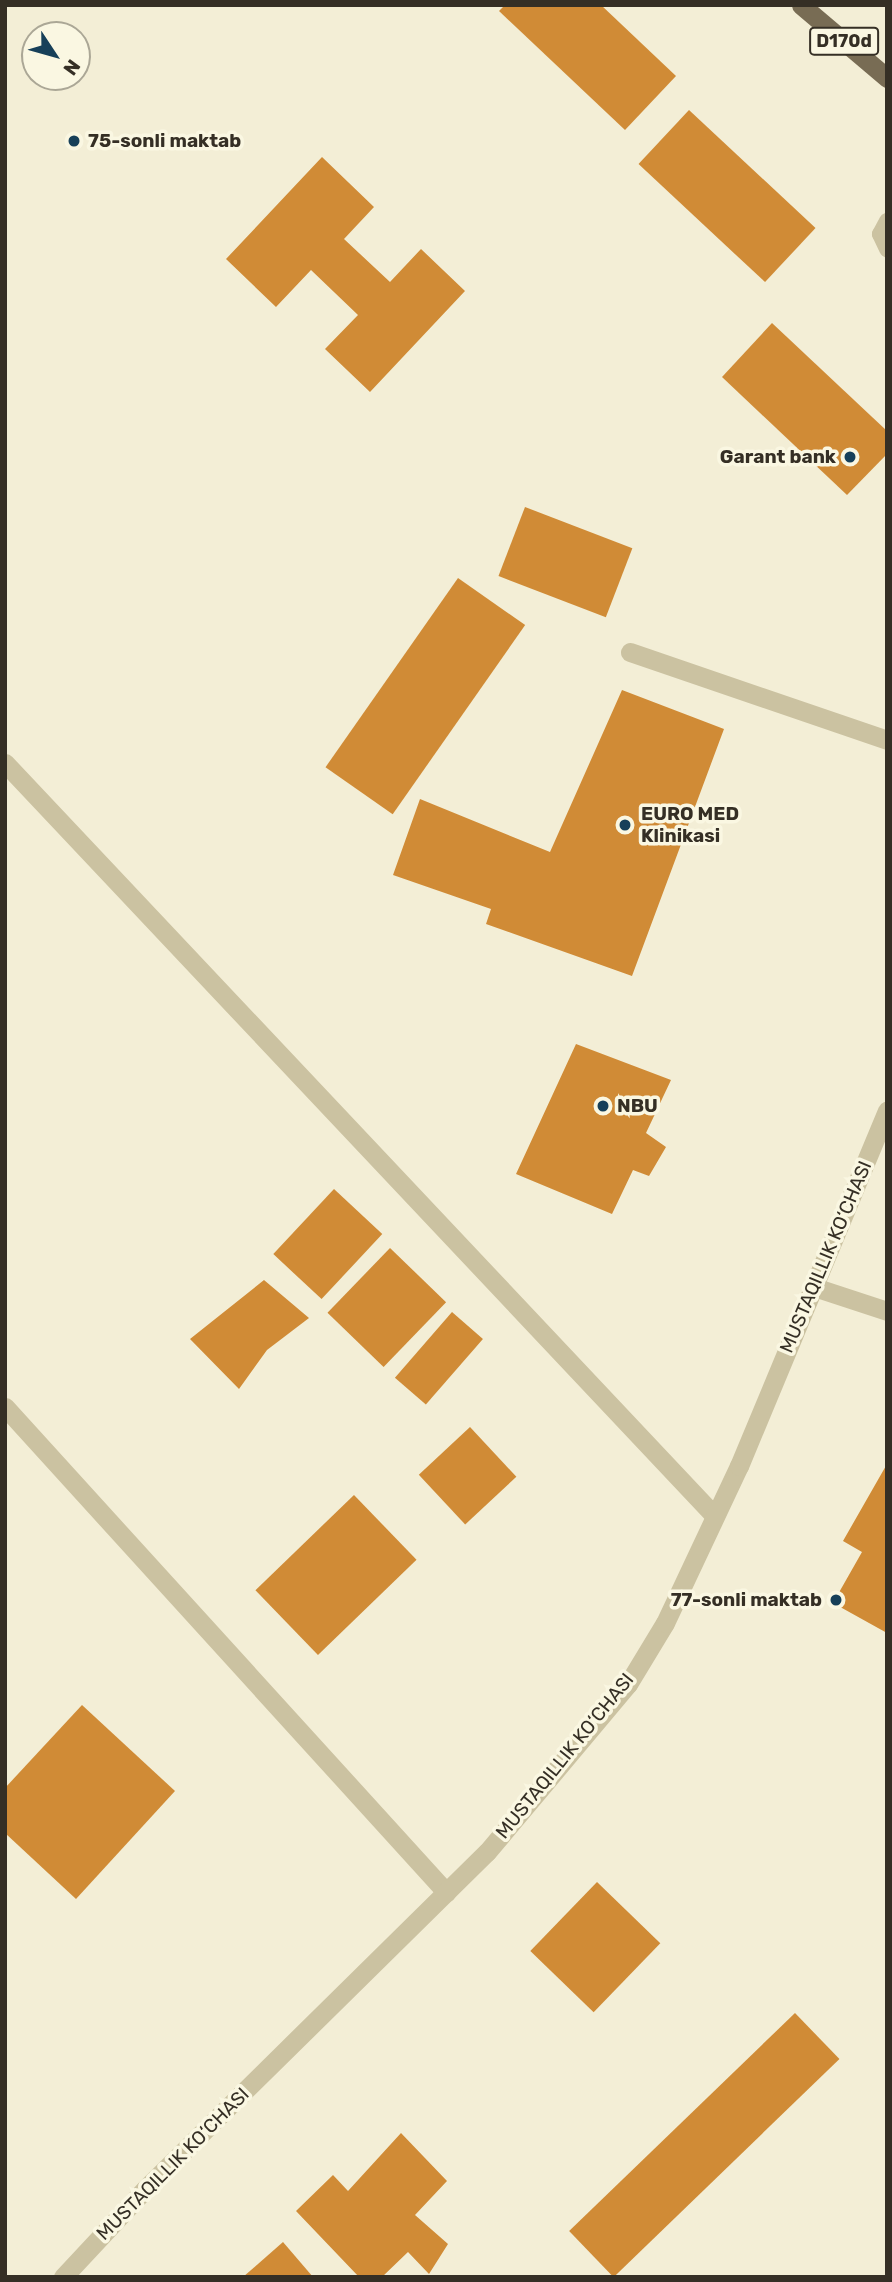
<!DOCTYPE html>
<html>
<head>
<meta charset="utf-8">
<style>
	body { margin:0 }
	#map { position:relative; width:892px; height:2282px; overflow:hidden; background:#f3eed6; font-family:Rubik,sans-serif }
	div>[style] { position:absolute }
	.building>* { inset:0; background:#d08b36; transform-origin:0 0 }
	.service>* { height:16px; margin:-8px; padding:0 8px; transform-origin:8px; border-radius:8px; background:#cbc2a1 }
	.minor>* { height:19px; margin:-9.5px; padding:0 9.5px; transform-origin:9.5px; border-radius:9.5px; background:#cbc2a1 }
	.tertiary>* { height:19px; margin:-9.5px; padding:0 9.5px; transform-origin:9.5px; border-radius:9.5px; background:#cbc2a1 }
	.primary>* { height:19px; margin:-9.5px; padding:0 9.5px; transform-origin:9.5px; border-radius:9.5px; background:#786c54 }
	.dots>* { width:19px; height:19px; translate:-50% -50%; box-sizing:border-box; border:4px solid #faf7e2; border-radius:50% }
	span { translate:-50% -50%; white-space:nowrap; text-align:center; line-height:1.15; -webkit-text-stroke:7px #faf7e2; paint-order:stroke }
	.shield-label span { padding:2px 5px; background:#faf7e2; border:2px solid; border-radius:5px; -webkit-text-stroke-width:0 }
	.shield-label { font-size:18px; color:#352f25; font-weight:700 }
	.poi-label { font-size:19px; color:#352f25; font-weight:700 }
	.left { translate:0 -50%; text-align:left }
	.right { translate:-100% -50%; text-align:right }
	.street-label { font-size:19px; color:#352f25 }
	.frame { position:absolute; inset:0; border:7px solid #352f25; pointer-events:none }
	.north { position:absolute; left:21px; top:21px; width:70px; height:70px; box-sizing:border-box; background:#faf7e2; border:2px solid #aba796; border-radius:50%; rotate:126deg; font-size:19px; font-weight:700; line-height:28px; text-align:center; color:#352f25 }
	.north::after { content:''; display:block; margin:auto; width:24px; height:32px; background:#174059; clip-path:polygon(50% 0,100% 100%,50% 72%,0 100%) }
</style>
</head>
<body>
<div id="map">
	<div class="building">
		<div style="clip-path:polygon(505px 5px,601px 5px,676px 76px,625px 130px,499px 11px)"></div>
		<div style="left:689px;top:110px;width:173px;height:74px;rotate:43deg"></div>
		<div style="clip-path:polygon(322px 157px,374px 207px,344px 239px,390px 282px,421px 249px,465px 291px,370px 392px,325px 349px,358px 315px,311px 270px,276px 307px,226px 259px)"></div>
		<div style="clip-path:polygon(772px 323px,887px 431px,887px 454px,847px 495px,722px 377px)"></div>
		<div style="left:525px;top:507px;width:115px;height:74px;rotate:21deg"></div>
		<div style="left:458px;top:578px;width:82px;height:231px;rotate:35deg"></div>
		<div style="clip-path:polygon(622px 690px,724px 729px,632px 976px,486px 924px,491px 909px,393px 875px,420px 799px,550px 852px)"></div>
		<div style="clip-path:polygon(576px 1044px,671px 1080px,646px 1133px,666px 1147px,649px 1176px,633px 1170px,612px 1214px,516px 1174px)"></div>
		<div style="left:334px;top:1189px;width:66px;height:89px;rotate:43deg"></div>
		<div style="left:390px;top:1248px;width:78px;height:90px;rotate:44deg"></div>
		<div style="clip-path:polygon(264px 1280px,309px 1318px,267px 1350px,239px 1389px,190px 1339px)"></div>
		<div style="left:452px;top:1312px;width:41px;height:87px;rotate:41deg"></div>
		<div style="left:470px;top:1427px;width:68px;height:70px;rotate:47deg"></div>
		<div style="clip-path:polygon(887px 1464px,887px 1633px,833px 1603px,862px 1552px,843px 1541px)"></div>
		<div style="left:354px;top:1495px;width:90px;height:137px;rotate:46deg"></div>
		<div style="clip-path:polygon(82px 1705px,175px 1791px,76px 1899px,5px 1833px,5px 1788px)"></div>
		<div style="left:597px;top:1882px;width:88px;height:96px;rotate:44deg"></div>
		<div style="left:795px;top:2013px;width:64px;height:314px;rotate:46deg"></div>
		<div style="clip-path:polygon(401px 2133px,447px 2181px,415px 2215px,448px 2244px,429px 2274px,408px 2252px,382px 2277px,359px 2277px,296px 2211px,333px 2175px,348px 2191px)"></div>
		<div style="clip-path:polygon(283px 2242px,313px 2277px,243px 2277px)"></div>
	</div>
	<div class="service">
		<div style="left:887px;top:221px;width:15px;rotate:118deg"></div>
		<div style="left:880px;top:234px;width:17px;rotate:65deg"></div>
	</div>
	<div class="minor">
		<div style="left:630px;top:652px;width:272px;rotate:18.9deg"></div>
		<div style="left:5px;top:763px;width:1034px;rotate:46.69deg"></div>
		<div style="left:814px;top:1287px;width:77px;rotate:18.2deg"></div>
		<div style="left:5px;top:1407px;width:656px;rotate:47.72deg"></div>
	</div>
	<div class="tertiary">
		<div style="left:63px;top:2277px;width:120px;rotate:-47deg"></div>
		<div style="left:145px;top:2189px;width:480px;rotate:-44.6deg"></div>
		<div style="left:487px;top:1852px;width:219px;rotate:-50deg"></div>
		<div style="left:628px;top:1684px;width:71px;rotate:-58.8deg"></div>
		<div style="left:665px;top:1623px;width:174px;rotate:-64.8deg"></div>
		<div style="left:739px;top:1466px;width:385px;rotate:-67.4deg"></div>
	</div>
	<div class="primary">
		<div style="left:801px;top:5px;width:113px;rotate:40.3deg"></div>
	</div>
	<div class="dots">
		<div style="left:74px;top:141px;background:#174059"></div>
		<div style="left:850px;top:457px;background:#174059"></div>
		<div style="left:625px;top:825px;background:#174059"></div>
		<div style="left:603px;top:1106px;background:#174059"></div>
		<div style="left:836px;top:1600px;background:#174059"></div>
	</div>
	<div class="shield-label">
		<span style="left:844px;top:41px">D170d</span>
	</div>
	<div class="poi-label">
		<span class="left" style="left:88px;top:141px">75-sonli maktab</span>
		<span class="right" style="left:836px;top:457px">Garant bank</span>
		<span class="left" style="left:641px;top:825px">EURO MED<br>Klinikasi</span>
		<span class="left" style="left:617px;top:1106px">NBU</span>
		<span class="right" style="left:822px;top:1600px">77-sonli maktab</span>
	</div>
	<div class="street-label">
		<span style="left:826px;top:1257px;rotate:-67deg">MUSTAQILLIK KO‘CHASI</span>
		<span style="left:565px;top:1756px;rotate:-51deg">MUSTAQILLIK KO‘CHASI</span>
		<span style="left:173px;top:2164px;rotate:-45deg">MUSTAQILLIK KO‘CHASI</span>
	</div>
	<div class="frame"></div>
	<div class="north">N</div>
</div>
</body>
</html>
